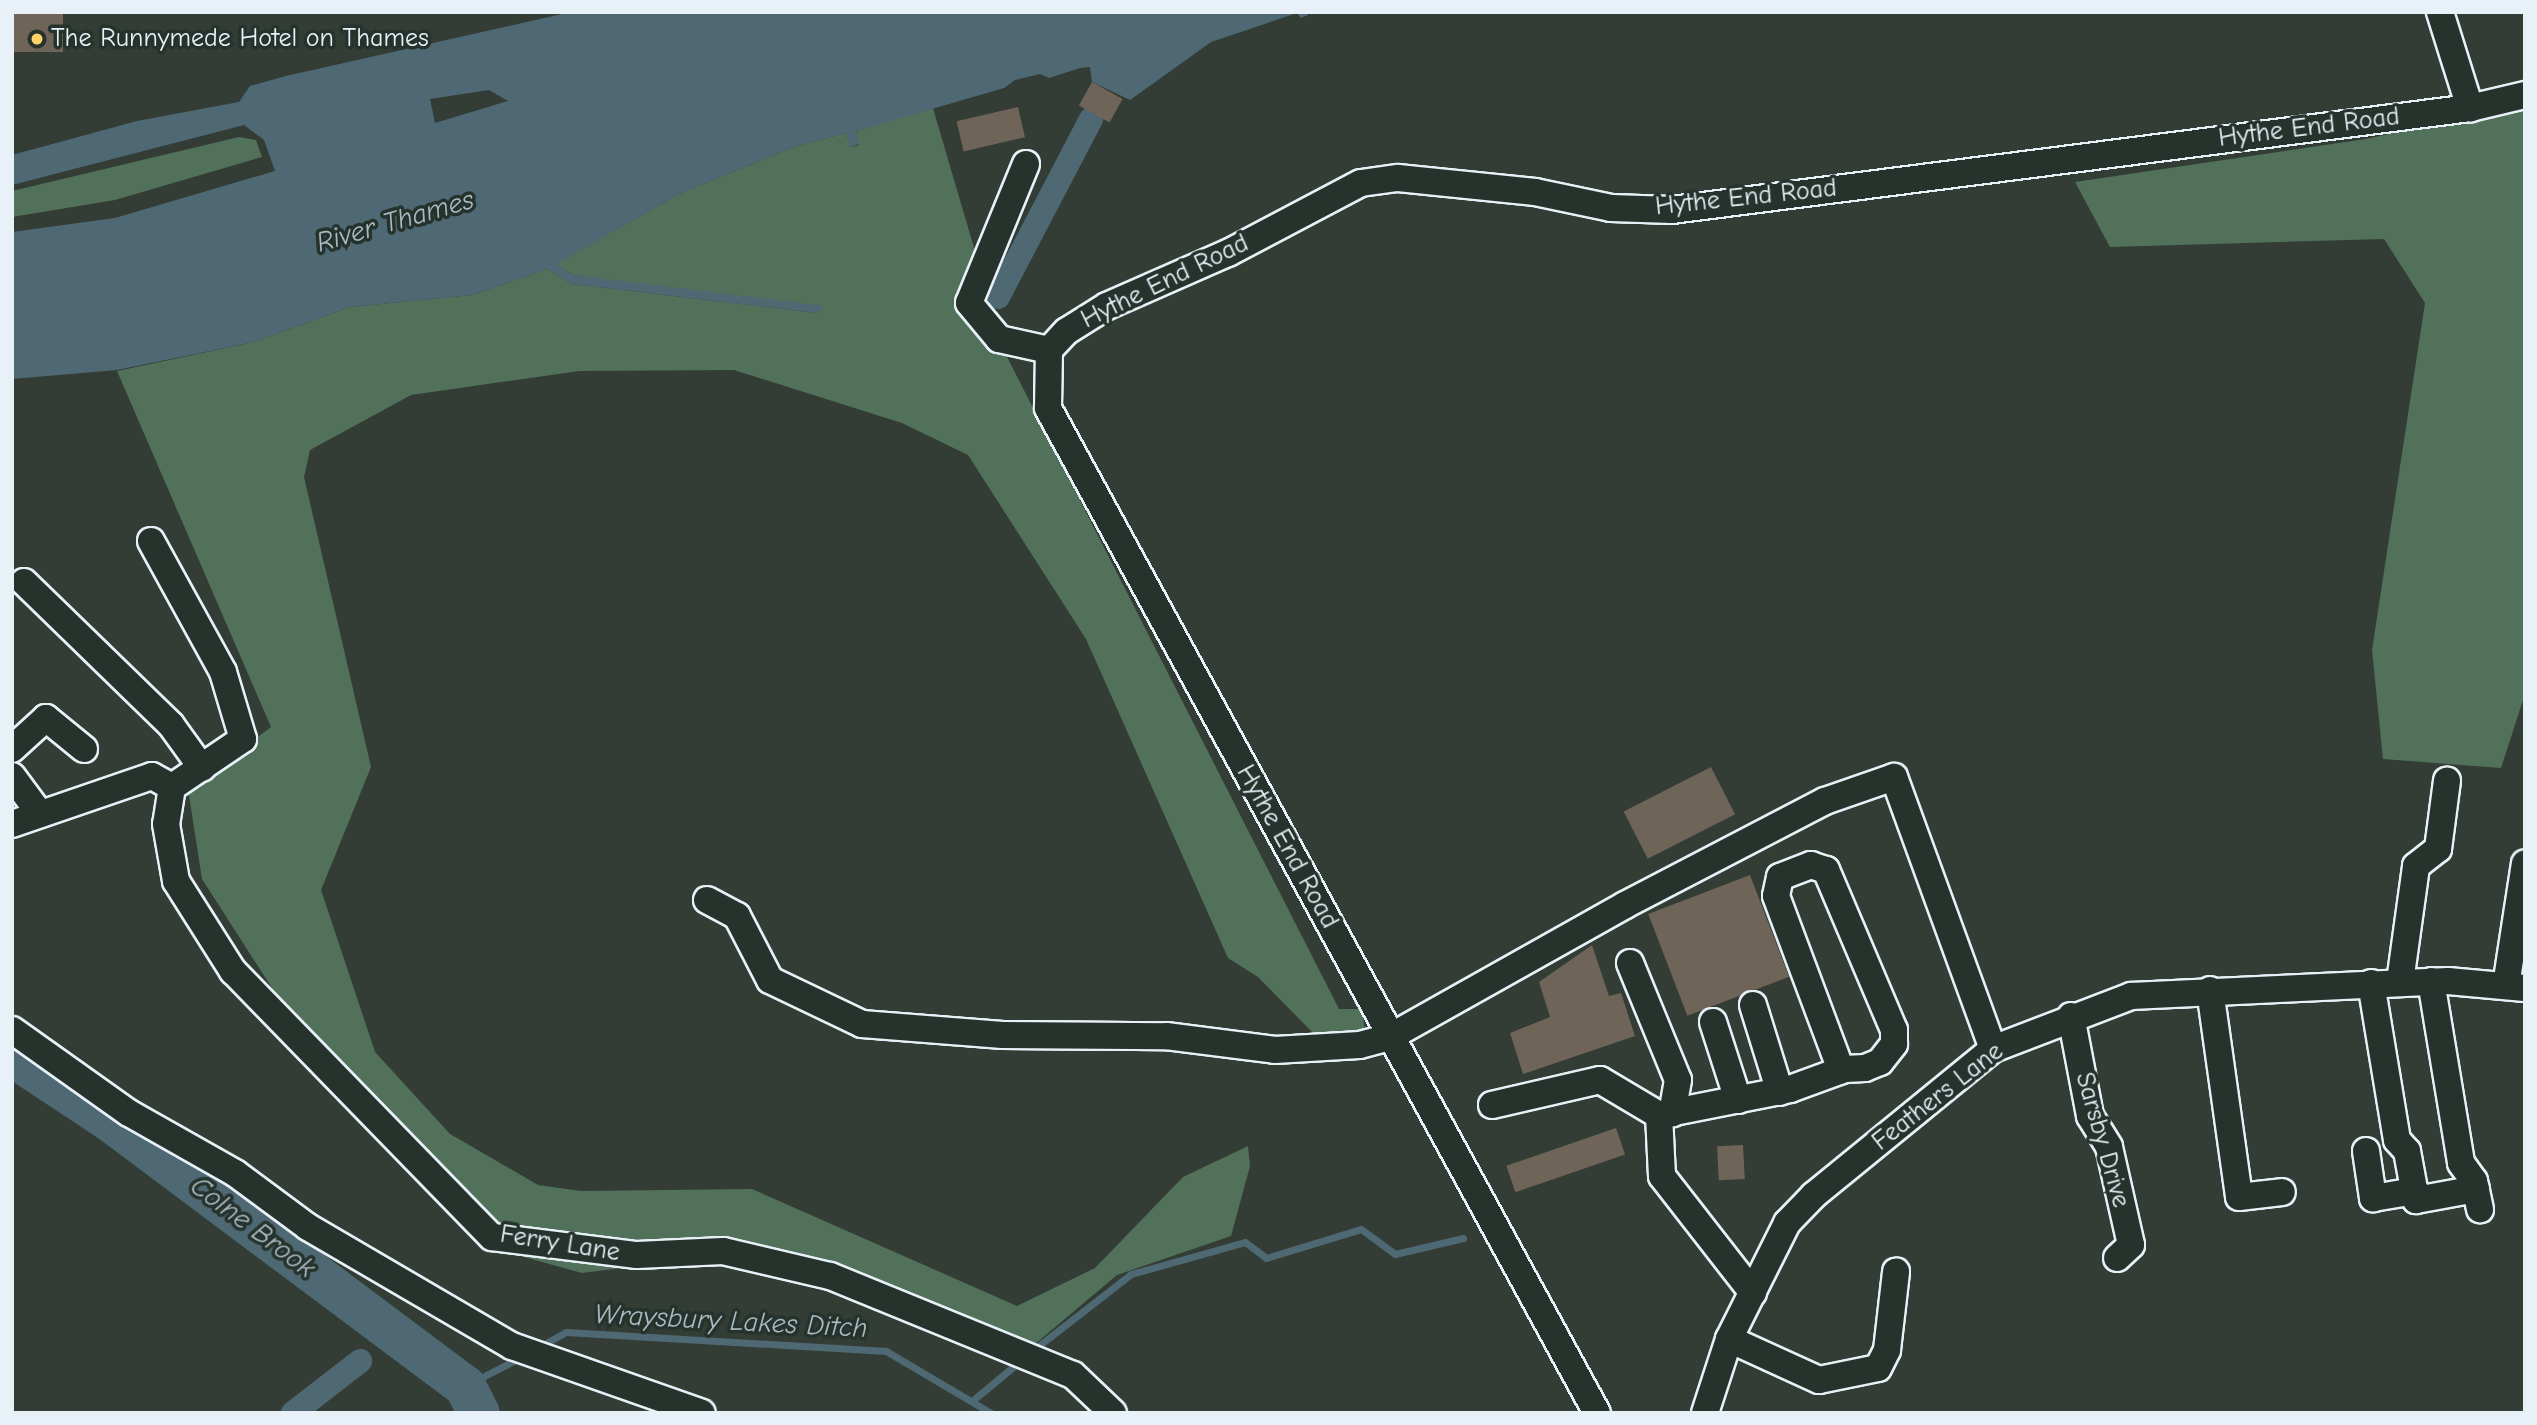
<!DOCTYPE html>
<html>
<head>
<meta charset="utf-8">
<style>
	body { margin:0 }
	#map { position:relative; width:2537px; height:1425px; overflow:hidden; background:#343d35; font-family:"Comic Neue",sans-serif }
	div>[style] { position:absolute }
	.green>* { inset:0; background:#51715b }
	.water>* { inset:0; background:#4f6974 }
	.stream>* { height:7px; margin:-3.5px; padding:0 3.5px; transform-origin:3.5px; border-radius:3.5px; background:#4f6974 }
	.canal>* { height:24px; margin:-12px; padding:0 12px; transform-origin:12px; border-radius:12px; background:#4f6974 }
	.river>* { height:42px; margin:-21px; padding:0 21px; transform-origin:21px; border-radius:21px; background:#4f6974 }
	.building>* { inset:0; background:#6e6457; transform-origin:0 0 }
	.roads { filter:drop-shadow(2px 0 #e8f1f8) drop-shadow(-2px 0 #e8f1f8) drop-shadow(0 2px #e8f1f8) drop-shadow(0 -2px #e8f1f8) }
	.minor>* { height:26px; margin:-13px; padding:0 13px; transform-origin:13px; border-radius:13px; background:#26332d }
	.dots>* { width:19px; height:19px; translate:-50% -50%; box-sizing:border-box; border:4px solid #26332d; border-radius:50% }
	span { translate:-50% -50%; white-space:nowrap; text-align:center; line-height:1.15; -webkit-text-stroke:7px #26332d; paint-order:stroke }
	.poi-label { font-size:26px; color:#e8f1f8 }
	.left { translate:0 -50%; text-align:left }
	.street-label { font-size:26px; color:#e8f1f8 }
	.water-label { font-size:28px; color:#abbbc3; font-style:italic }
	.frame { position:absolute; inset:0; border:14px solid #e8f1f8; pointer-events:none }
</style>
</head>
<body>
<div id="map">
	<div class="green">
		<div style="clip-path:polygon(2525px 104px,2525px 694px,2501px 768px,2383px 759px,2372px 650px,2425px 303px,2384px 239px,2110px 247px,2075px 182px,2366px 139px)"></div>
		<div style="clip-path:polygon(932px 105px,1005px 353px,1339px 1009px,1362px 1009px,1365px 1032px,1315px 1035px,1258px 977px,1228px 958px,1086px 639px,968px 455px,902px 423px,734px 370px,579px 371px,411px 395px,310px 450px,304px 477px,371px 767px,321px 890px,375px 1052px,450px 1134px,538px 1185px,581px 1191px,752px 1189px,1017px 1306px,1095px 1268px,1183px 1177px,1248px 1146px,1250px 1166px,1231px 1236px,1117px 1275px,1022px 1355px,849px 1287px,722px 1255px,582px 1273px,524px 1257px,482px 1220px,297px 1027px,202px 879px,188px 789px,271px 727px,117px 371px,254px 342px,350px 307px,472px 295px,547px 269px,572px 284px,817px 313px,573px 275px,555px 264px,679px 194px,793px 147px,846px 133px,851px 147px,859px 145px,856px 131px)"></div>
		<div style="clip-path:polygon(239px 137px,256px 140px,262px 157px,115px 200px,12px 217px,12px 191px)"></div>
	</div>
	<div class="water">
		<div style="clip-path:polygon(evenodd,571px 12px,1308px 12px,1308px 15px,1301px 18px,1297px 13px,1211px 42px,1130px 100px,1092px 82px,1090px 67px,1080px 68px,1049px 78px,1040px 74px,1015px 80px,1004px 88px,856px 131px,859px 144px,851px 147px,846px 133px,793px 147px,679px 194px,556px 264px,573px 275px,825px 306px,817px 313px,572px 284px,547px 269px,472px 295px,350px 307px,254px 342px,117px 370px,12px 379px,12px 232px,115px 218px,275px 171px,264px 140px,244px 125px,12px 185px,12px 155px,137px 121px,239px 102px,250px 86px,286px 76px,571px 12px,489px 90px,508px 101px,435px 123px,430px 99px,489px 90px)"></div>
	</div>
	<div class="stream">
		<div style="left:537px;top:1348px;width:33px;rotate:-29deg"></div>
		<div style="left:566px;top:1332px;width:321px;rotate:3.4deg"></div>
		<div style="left:886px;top:1351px;width:122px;rotate:30.6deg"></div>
		<div style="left:1032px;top:1351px;width:125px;rotate:-37.9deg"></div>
		<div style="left:1131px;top:1274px;width:118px;rotate:-15.7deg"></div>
		<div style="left:1245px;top:1242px;width:26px;rotate:37deg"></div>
		<div style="left:1266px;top:1258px;width:99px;rotate:-17deg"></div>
		<div style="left:1361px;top:1229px;width:42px;rotate:36.3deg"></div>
		<div style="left:1395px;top:1254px;width:70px;rotate:-13.2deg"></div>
		<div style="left:465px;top:1386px;width:63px;rotate:-27.4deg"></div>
		<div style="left:972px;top:1401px;width:62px;rotate:-39.8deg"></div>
	</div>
	<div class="canal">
		<div style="left:998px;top:297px;width:201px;rotate:-62.4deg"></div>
		<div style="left:293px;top:1413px;width:85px;rotate:-37.8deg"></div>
	</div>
	<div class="river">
		<div style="left:12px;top:1056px;width:116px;rotate:33.4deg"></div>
		<div style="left:109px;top:1120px;width:444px;rotate:36.8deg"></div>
		<div style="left:465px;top:1386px;width:30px;rotate:63deg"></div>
	</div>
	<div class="building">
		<div style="left:12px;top:12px;width:51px;height:40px"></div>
		<div style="left:1092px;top:82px;width:35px;height:27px;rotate:29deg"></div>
		<div style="left:1018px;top:107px;width:31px;height:63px;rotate:77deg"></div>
		<div style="left:1711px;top:767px;width:53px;height:98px;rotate:63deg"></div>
		<div style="left:1750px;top:875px;width:109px;height:109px;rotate:69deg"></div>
		<div style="clip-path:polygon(1592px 945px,1609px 996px,1621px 993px,1635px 1036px,1523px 1074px,1510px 1033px,1550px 1017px,1539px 982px)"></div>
		<div style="left:1616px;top:1128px;width:28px;height:116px;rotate:71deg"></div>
		<div style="left:1743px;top:1145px;width:34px;height:26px;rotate:87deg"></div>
	</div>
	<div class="roads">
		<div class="minor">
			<div style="left:2440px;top:12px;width:101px;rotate:72.6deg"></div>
			<div style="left:1026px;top:164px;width:150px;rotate:112.3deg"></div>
			<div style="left:969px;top:303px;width:47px;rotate:50.2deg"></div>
			<div style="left:999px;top:339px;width:51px;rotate:12.4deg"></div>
			<div style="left:151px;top:541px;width:149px;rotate:61.2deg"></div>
			<div style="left:223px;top:672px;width:70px;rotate:73.4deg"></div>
			<div style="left:243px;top:739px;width:86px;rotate:145.9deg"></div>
			<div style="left:172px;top:787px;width:37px;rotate:99deg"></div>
			<div style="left:166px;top:824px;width:58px;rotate:80deg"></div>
			<div style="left:176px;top:881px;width:107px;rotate:57.7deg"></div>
			<div style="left:233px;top:971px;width:371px;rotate:45.8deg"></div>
			<div style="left:492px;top:1237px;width:146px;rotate:7.1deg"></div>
			<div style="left:637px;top:1255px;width:86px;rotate:-2.7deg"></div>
			<div style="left:723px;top:1251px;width:110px;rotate:13.2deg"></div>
			<div style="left:830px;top:1276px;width:262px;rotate:22.2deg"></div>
			<div style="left:1073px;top:1375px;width:55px;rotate:43.5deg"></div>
			<div style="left:24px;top:582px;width:205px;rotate:44.2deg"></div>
			<div style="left:171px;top:725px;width:53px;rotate:54.2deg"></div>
			<div style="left:12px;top:749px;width:46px;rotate:-42.4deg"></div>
			<div style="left:46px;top:718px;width:49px;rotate:39.2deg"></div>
			<div style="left:12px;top:776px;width:47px;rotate:53.6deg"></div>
			<div style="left:12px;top:824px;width:148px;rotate:-18.9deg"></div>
			<div style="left:152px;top:776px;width:23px;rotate:29deg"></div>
			<div style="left:707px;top:900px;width:34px;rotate:28deg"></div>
			<div style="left:737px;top:916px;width:72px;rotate:62.7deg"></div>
			<div style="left:770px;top:980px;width:102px;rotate:25.6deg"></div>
			<div style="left:862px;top:1024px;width:141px;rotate:4.5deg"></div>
			<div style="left:1003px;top:1035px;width:163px;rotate:0.4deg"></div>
			<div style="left:1166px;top:1036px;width:110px;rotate:7.3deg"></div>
			<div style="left:1275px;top:1050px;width:85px;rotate:-3.4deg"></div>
			<div style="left:1360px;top:1045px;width:31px;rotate:-15deg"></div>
			<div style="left:1390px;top:1037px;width:270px;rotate:-29.3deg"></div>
			<div style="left:1625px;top:905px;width:225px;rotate:-27.5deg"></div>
			<div style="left:1825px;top:801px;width:73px;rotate:-19.2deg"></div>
			<div style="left:1894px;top:777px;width:289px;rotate:70deg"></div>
			<div style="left:1630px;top:963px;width:126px;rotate:67.7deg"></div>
			<div style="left:1678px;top:1080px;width:34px;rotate:100deg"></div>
			<div style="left:2431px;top:981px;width:184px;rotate:80.6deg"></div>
			<div style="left:2461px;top:1163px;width:22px;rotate:54deg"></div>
			<div style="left:2474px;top:1181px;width:29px;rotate:78deg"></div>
			<div style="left:2400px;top:982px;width:117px;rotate:-82.1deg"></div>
			<div style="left:2416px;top:866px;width:28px;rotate:-38deg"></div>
			<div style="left:2438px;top:849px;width:69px;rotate:-82.5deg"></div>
			<div style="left:2371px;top:983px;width:159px;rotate:80.6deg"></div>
			<div style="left:2397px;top:1140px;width:15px;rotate:48deg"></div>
			<div style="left:2407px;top:1151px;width:50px;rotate:79.6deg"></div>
			<div style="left:2416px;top:1200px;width:61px;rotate:-10.4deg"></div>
			<div style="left:2506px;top:986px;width:124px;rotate:-81.2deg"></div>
			<div style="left:2210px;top:990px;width:209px;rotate:82deg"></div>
			<div style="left:2239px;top:1197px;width:43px;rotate:-6.6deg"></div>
			<div style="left:1753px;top:1005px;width:91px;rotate:72.8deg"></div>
			<div style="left:2071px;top:1016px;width:102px;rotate:79.2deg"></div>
			<div style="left:2090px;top:1116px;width:36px;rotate:58deg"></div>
			<div style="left:2109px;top:1147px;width:100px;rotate:77.3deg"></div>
			<div style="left:2131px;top:1245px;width:19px;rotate:137deg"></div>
			<div style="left:1713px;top:1022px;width:82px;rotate:72.2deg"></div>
			<div style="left:12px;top:1030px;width:143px;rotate:35.4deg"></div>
			<div style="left:129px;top:1113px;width:122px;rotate:29.5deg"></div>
			<div style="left:235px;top:1173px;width:91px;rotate:36.5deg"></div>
			<div style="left:308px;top:1227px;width:236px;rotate:30.3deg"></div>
			<div style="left:512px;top:1346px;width:201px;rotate:19.4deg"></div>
			<div style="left:1492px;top:1105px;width:111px;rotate:-13deg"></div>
			<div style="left:1600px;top:1080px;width:69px;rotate:30.7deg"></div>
			<div style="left:2366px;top:1151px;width:48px;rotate:81.5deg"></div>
			<div style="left:2373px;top:1198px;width:43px;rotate:-9.5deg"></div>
			<div style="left:1753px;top:1293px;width:148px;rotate:-127.9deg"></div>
			<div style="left:1662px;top:1176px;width:61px;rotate:-92.8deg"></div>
			<div style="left:1659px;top:1115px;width:134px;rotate:-11.2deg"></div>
			<div style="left:1790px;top:1089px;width:59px;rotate:-20deg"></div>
			<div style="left:1845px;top:1069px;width:20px;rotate:-3deg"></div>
			<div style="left:1865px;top:1068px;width:16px;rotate:-22deg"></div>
			<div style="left:1880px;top:1062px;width:23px;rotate:-52deg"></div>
			<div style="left:1894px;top:1044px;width:14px;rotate:-90deg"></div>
			<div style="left:1894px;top:1030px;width:174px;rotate:-113deg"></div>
			<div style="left:1826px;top:870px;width:16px;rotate:-162deg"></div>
			<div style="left:1811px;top:865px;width:33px;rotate:159deg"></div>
			<div style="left:1780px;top:877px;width:19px;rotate:102deg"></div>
			<div style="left:1776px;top:896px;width:186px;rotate:69.5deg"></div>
			<div style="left:1729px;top:1339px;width:99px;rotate:24.5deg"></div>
			<div style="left:1819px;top:1380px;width:60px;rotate:-11.5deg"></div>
			<div style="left:1878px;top:1368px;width:20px;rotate:-63deg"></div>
			<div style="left:1887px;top:1350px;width:79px;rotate:-83.4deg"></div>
			<div style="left:1597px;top:1413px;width:1145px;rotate:-118.65deg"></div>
			<div style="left:1048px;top:408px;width:58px;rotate:-89deg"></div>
			<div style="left:1049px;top:350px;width:26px;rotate:-47deg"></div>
			<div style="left:1067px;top:331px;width:47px;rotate:-32deg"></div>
			<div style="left:1107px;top:306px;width:132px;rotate:-23.7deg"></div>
			<div style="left:1228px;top:253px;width:150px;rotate:-27.8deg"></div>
			<div style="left:1361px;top:183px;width:37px;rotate:-8deg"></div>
			<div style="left:1398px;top:178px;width:138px;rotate:5.8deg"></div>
			<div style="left:1535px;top:192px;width:78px;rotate:11.9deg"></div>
			<div style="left:1611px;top:208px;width:61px;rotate:1.9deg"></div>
			<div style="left:1672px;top:210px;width:804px;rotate:-7.28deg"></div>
			<div style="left:2470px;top:108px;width:57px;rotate:-13.3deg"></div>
			<div style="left:1705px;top:1413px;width:78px;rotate:-72deg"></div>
			<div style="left:1729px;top:1339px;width:130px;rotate:-63.4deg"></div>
			<div style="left:1787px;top:1223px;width:39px;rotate:-46deg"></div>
			<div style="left:1814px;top:1195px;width:231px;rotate:-39.2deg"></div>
			<div style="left:1993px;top:1049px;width:148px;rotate:-21deg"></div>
			<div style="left:2131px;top:996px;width:317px;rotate:-2.7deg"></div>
			<div style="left:2448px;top:981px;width:77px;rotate:5.2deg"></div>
		</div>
	</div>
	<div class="dots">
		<div style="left:37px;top:39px;background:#ffd166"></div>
	</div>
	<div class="poi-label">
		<span class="left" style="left:51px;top:39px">The Runnymede Hotel on Thames</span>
	</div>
	<div class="street-label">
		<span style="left:2309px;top:128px;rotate:-7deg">Hythe End Road</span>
		<span style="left:1746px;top:198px;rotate:-6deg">Hythe End Road</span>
		<span style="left:1165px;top:282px;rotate:-26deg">Hythe End Road</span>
		<span style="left:1287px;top:847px;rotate:61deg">Hythe End Road</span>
		<span style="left:1938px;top:1097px;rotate:-38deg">Feathers Lane</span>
		<span style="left:2102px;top:1140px;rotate:74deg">Sarsby Drive</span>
		<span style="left:560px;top:1244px;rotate:9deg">Ferry Lane</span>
	</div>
	<div class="water-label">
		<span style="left:395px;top:221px;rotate:-16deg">River Thames</span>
		<span style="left:253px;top:1227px;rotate:37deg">Colne Brook</span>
		<span style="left:731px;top:1321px;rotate:3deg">Wraysbury Lakes Ditch</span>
	</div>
	<div class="frame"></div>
</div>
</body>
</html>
